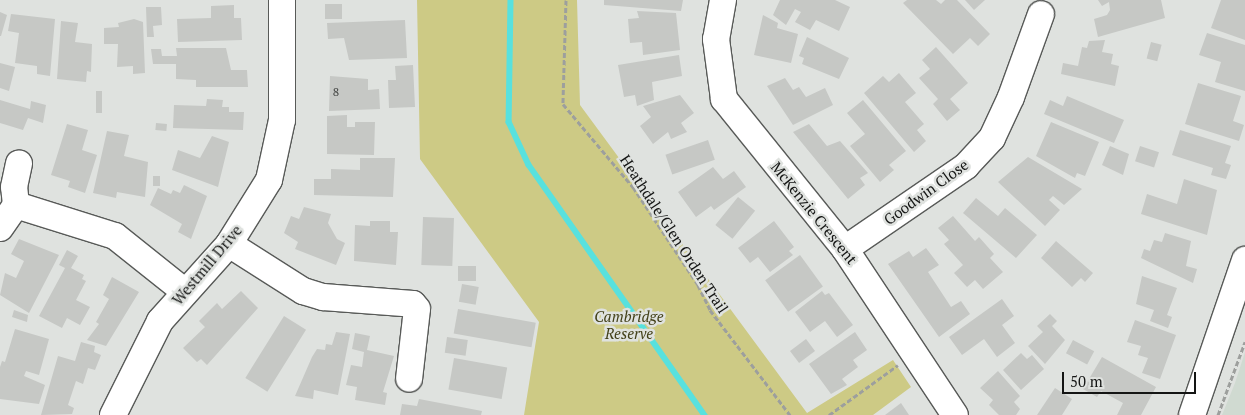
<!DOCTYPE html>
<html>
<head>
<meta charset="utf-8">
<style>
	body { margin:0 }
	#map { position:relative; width:1245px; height:415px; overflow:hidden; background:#dfe2df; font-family:"PT Serif",serif }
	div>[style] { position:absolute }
	.built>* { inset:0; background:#d0dad1 }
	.green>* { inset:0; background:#cdca85 }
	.stream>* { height:5.5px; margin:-2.75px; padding:0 2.75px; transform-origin:2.75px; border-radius:2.75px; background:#58e1de }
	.building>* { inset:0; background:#c6c8c5; transform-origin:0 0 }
	.path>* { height:3px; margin-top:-1.5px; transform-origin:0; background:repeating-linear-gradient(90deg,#9d9f9d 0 5px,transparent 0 7.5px) }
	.roads { filter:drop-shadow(1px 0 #585a58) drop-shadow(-1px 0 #585a58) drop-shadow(0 1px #585a58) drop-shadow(0 -1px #585a58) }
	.minor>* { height:26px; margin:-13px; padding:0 13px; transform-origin:13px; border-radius:13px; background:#fff }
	span { translate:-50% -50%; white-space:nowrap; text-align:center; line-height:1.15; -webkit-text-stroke:5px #dfe2df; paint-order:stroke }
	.number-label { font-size:12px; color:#404240 }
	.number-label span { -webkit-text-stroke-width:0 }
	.street-label { font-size:15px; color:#141514 }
	.park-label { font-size:15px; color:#434119; font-style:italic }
	.scale { position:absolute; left:1062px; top:372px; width:134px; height:22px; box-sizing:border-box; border:2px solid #141514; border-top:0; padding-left:6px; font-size:15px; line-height:18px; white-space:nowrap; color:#141514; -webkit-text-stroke:4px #dfe2df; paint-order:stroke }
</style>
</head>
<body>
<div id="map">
	<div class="built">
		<div style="clip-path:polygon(1245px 352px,1245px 415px,1222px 415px,1235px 383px)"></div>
	</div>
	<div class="green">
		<div style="clip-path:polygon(417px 0,577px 0,580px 105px,807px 413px,893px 360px,911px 387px,873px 415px,524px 415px,539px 322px,420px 159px)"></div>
	</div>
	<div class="stream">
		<div style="left:511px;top:0;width:122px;rotate:90.9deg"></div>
		<div style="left:509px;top:122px;width:47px;rotate:65.1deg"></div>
		<div style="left:529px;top:165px;width:306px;rotate:54.9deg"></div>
	</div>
	<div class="building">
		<div style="clip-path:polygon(604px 0,683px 0,681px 11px,604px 5px)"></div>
		<div style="clip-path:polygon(780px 0,835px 0,850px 7px,839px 31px,816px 20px,810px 30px,795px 22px,801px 12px,795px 9px,786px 25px,773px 15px)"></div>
		<div style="clip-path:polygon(907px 0,936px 0,941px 4px,945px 0,957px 0,990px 34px,978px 46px,970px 38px,953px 54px,903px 3px)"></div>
		<div style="clip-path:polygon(965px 0,985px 0,974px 10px)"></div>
		<div style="clip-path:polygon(1098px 0,1161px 0,1165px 18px,1098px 37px,1094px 19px,1107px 15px,1110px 10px,1109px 2px,1102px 6px)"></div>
		<div style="clip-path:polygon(1221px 0,1245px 0,1245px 40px,1211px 28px)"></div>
		<div style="left:325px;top:4px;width:17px;height:15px"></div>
		<div style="clip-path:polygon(234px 5px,234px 18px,241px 18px,242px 40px,178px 42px,177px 19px,211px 18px,211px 6px)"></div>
		<div style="clip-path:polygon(146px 7px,161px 7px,162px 25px,153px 26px,154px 37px,147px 37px)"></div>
		<div style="clip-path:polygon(637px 11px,676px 13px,680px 50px,643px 55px,642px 42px,630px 43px,628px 19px,639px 18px)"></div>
		<div style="clip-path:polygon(0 12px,7px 15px,1px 36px,0 36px)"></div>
		<div style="clip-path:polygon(11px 14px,55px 19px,50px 76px,37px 74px,37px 66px,15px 63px,19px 33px,8px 31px)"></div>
		<div style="clip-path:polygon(763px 15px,778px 23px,777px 28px,798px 34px,791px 63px,754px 55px)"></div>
		<div style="clip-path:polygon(134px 19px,143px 22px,145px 73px,133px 74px,133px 66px,117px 67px,118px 44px,104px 44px,104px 28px,119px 27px,118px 23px)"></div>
		<div style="clip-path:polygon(405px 20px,407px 58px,349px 60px,344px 38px,328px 39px,327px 23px)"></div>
		<div style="clip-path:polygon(61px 21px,78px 23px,75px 42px,92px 44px,91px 72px,87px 71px,86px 82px,57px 79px)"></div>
		<div style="clip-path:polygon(1207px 33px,1245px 45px,1245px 91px,1215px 82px,1221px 62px,1199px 55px)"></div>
		<div style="clip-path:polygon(807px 37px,849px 58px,839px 79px,802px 64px,804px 58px,799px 56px)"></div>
		<div style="clip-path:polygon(1105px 40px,1102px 52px,1113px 54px,1111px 64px,1119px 66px,1115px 86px,1061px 74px,1063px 63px,1078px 66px,1082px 47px,1087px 48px,1089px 41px)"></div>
		<div style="left:1151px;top:42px;width:11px;height:17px;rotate:15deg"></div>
		<div style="clip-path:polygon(936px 47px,968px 83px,950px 99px,960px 110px,947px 121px,933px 104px,938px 99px,919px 78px,930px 69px,922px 60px)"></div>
		<div style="clip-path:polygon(176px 48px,226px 48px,231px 70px,247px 70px,248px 87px,196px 87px,196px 80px,176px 79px,176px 64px,153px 64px,151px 49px,161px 49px,162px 56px,177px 56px)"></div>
		<div style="clip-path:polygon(679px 55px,682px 76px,652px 82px,654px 100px,637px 106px,635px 95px,624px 97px,618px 65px)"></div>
		<div style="clip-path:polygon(0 63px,15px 67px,9px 91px,0 88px)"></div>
		<div style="clip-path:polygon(413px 65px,415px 107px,389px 108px,388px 80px,396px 80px,395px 66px)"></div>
		<div style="clip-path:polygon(899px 73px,916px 93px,905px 102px,924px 124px,917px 130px,926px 141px,914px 152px,864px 93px,883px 76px,889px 82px)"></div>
		<div style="clip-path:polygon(330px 76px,368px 79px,368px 90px,379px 89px,380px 109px,329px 111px)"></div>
		<div style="clip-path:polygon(785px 78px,793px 90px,799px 87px,806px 97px,825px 88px,833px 105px,793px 125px,767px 86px)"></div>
		<div style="clip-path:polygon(1198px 83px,1241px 96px,1233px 121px,1244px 125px,1239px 141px,1185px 124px)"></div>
		<div style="left:96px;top:91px;width:6px;height:22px"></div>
		<div style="clip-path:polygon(680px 95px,694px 113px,681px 123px,687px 132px,671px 139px,668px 132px,653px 144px,640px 126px,651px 117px,643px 106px)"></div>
		<div style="clip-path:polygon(1067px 96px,1124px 120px,1114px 143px,1044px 114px,1050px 100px,1063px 106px)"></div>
		<div style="clip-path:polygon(207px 99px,223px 100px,222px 107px,229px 107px,229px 112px,244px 112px,243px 130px,173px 128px,174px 105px,206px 106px)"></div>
		<div style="clip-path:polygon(0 100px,30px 109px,31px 101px,46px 105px,43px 123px,28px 118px,23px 130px,0 123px)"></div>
		<div style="clip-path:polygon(863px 100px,906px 151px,889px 165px,894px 170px,880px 182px,850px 146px,865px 134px,847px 113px)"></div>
		<div style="clip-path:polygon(347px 115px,347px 127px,355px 127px,355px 122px,375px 122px,374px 155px,327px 154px,327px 116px)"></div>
		<div style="clip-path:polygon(1051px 122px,1099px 142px,1085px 176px,1077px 173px,1075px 178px,1036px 156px)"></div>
		<div style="left:156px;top:123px;width:11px;height:7px;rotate:5deg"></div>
		<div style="clip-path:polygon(67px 124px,88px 130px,82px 150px,97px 155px,85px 193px,68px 187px,70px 181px,51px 175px)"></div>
		<div style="clip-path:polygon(809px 124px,827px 146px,840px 141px,868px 173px,860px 178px,865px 185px,848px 199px,793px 132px)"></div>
		<div style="clip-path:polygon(1180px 130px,1231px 146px,1225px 163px,1231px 165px,1226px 179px,1211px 175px,1213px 168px,1172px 155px)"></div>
		<div style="clip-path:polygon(107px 131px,129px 135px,124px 156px,148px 162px,145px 197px,117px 192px,116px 198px,93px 193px)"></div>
		<div style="clip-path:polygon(212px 136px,229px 142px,218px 187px,172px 170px,178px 150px,200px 158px)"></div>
		<div style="left:708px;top:140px;width:21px;height:45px;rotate:71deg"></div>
		<div style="clip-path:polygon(1110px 146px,1129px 154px,1123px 175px,1102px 165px)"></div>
		<div style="left:1140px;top:146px;width:20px;height:16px;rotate:18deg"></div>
		<div style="clip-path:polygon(1028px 157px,1082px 189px,1064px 205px,1053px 196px,1049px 200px,1060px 210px,1045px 226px,998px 182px)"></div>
		<div style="clip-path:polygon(360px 158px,395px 158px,393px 197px,314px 195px,314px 179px,331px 179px,331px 169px,360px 170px)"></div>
		<div style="clip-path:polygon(713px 167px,723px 179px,734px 171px,746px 187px,714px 210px,711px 206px,696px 217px,678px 192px)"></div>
		<div style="left:153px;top:176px;width:7px;height:10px"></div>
		<div style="clip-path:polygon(1184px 179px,1217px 190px,1207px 235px,1141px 214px,1147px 194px,1177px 204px)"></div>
		<div style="clip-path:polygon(184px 185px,207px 196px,191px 239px,178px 232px,182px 224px,150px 205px,158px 188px,171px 194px,173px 190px,180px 193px)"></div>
		<div style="left:738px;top:197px;width:22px;height:36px;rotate:39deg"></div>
		<div style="clip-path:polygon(976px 198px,998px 216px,1005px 208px,1037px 235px,1016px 258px,963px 213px)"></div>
		<div style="clip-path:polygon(304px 207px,331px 214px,328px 223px,337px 239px,345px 243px,336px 265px,295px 249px,298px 242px,284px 233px,291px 216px,299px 219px)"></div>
		<div style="clip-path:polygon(953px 216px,975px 241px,979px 237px,994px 254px,990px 258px,1003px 272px,983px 289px,975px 280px,967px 287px,954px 273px,963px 265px,944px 244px,949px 240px,938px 228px)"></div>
		<div style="left:423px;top:217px;width:31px;height:48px;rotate:2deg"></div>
		<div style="clip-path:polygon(370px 221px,390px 221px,390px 232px,398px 232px,396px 265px,354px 261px,355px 225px,370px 226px)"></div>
		<div style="clip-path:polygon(774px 221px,794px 247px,789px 251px,793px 255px,770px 272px,758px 257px,750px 263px,738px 248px)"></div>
		<div style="clip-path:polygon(1165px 233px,1191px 241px,1186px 266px,1197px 269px,1193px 283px,1141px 258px,1144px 249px,1150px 251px,1154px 240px,1162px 242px)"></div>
		<div style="clip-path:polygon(19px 239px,59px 255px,29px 313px,0 295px,5px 273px,16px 278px,24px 261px,11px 254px)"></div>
		<div style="clip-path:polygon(1056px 241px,1093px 273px,1085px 282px,1081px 278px,1072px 287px,1041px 258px)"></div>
		<div style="clip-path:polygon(926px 248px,939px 265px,928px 272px,951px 307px,961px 301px,970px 314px,939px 337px,888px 264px,909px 251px,913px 257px)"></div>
		<div style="clip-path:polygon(67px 250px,78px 256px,71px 268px,84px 275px,82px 279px,86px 281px,76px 300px,90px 307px,80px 325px,67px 318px,62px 328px,39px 316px,65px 268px,59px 265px)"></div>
		<div style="left:800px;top:255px;width:39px;height:43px;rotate:54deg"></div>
		<div style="left:458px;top:266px;width:18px;height:15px"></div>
		<div style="clip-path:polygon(1142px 276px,1177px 288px,1167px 315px,1172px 317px,1168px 328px,1150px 321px,1154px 310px,1136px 304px)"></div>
		<div style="clip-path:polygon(112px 277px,139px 292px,106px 346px,87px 340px,99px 324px,96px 322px,109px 299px,103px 295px)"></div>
		<div style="left:462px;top:284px;width:17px;height:18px;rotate:10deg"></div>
		<div style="clip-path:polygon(241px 291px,258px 308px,207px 365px,201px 359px,197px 362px,183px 348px,205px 327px,199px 321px,217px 303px,222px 309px)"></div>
		<div style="clip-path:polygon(822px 291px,825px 295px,829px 293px,853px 325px,837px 337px,825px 321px,810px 332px,795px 312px)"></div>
		<div style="clip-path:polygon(1002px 299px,1014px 316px,1002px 325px,1015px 343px,997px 357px,984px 339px,962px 355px,949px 337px)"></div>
		<div style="left:458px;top:309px;width:79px;height:25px;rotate:10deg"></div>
		<div style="clip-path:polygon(14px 310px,28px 315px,27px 322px,12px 317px)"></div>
		<div style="clip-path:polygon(1050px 314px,1057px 321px,1052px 326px,1065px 340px,1045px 364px,1028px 346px,1043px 332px,1037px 326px)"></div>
		<div style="left:284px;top:316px;width:26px;height:73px;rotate:32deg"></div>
		<div style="clip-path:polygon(1135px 320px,1176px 335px,1160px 379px,1142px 373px,1148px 358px,1138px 355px,1141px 346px,1127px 342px)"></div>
		<div style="clip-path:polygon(15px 329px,49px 339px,39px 375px,26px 371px,24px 376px,45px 385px,39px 404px,0 399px,0 367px,2px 361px,5px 362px)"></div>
		<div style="clip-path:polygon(336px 332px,350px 334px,338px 395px,314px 390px,313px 399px,295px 396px,312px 357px,317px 349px,325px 350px,326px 344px,332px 345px)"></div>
		<div style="clip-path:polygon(855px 332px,867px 350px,853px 360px,858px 367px,842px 379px,847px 385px,831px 394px,809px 364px)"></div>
		<div style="clip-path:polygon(355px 333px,370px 336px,367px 350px,394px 356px,383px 392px,387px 393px,385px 405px,355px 400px,357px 387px,346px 385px,351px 365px,362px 367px,364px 352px,352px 349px)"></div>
		<div style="left:447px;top:337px;width:21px;height:16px;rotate:8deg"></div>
		<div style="left:806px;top:339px;width:15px;height:20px;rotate:53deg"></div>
		<div style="left:1073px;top:340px;width:24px;height:15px;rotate:28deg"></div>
		<div style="clip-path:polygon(81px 342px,95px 346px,94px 352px,101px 355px,95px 370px,88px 368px,83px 384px,76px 381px,68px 405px,74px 408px,72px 414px,41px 415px,58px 356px,75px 361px)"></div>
		<div style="clip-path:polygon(1021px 353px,1027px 359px,1032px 355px,1044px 369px,1021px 390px,1003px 370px)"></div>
		<div style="clip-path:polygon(1102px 357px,1156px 387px,1141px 415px,1117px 415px,1123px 403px,1101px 391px,1097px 397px,1083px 389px)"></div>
		<div style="left:454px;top:358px;width:54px;height:32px;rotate:10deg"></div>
		<div style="clip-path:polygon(998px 371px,1020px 396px,1014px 402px,1020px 409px,1016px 415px,999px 415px,989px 405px,993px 400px,980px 388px)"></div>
		<div style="clip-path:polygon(1055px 388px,1072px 399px,1062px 415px,1037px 415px)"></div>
		<div style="clip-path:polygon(419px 399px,482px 411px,481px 415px,400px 415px,402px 404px,417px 406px)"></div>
		<div style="clip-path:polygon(901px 403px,909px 415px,885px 415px)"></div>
	</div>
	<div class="path">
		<div style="left:566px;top:0;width:104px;rotate:91.7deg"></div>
		<div style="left:563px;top:104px;width:109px;rotate:49.9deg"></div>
		<div style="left:633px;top:187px;width:118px;rotate:56.4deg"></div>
		<div style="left:698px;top:285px;width:28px;rotate:64deg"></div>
		<div style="left:710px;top:310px;width:132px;rotate:52.7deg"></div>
		<div style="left:829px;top:415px;width:85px;rotate:-35.9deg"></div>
		<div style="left:1218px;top:415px;width:78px;rotate:-69.7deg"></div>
	</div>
	<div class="roads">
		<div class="minor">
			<div style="left:723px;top:0;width:40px;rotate:100deg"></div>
			<div style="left:716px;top:39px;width:61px;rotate:82.4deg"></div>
			<div style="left:724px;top:99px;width:193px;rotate:51.1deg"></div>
			<div style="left:845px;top:249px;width:199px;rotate:56.5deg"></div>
			<div style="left:16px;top:205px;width:104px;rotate:17.4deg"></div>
			<div style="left:115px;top:236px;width:88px;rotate:38.6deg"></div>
			<div style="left:16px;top:205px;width:18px;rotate:-96deg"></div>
			<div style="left:14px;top:187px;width:24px;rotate:-78deg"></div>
			<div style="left:0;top:228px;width:28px;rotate:-55deg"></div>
			<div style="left:229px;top:244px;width:88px;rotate:32.4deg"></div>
			<div style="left:303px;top:291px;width:21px;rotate:17deg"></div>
			<div style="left:323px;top:297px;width:90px;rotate:4.4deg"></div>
			<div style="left:413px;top:304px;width:6px;rotate:51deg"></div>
			<div style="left:417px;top:309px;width:70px;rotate:96.5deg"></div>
			<div style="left:845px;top:249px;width:147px;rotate:-34.4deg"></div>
			<div style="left:966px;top:166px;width:38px;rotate:-47deg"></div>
			<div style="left:992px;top:138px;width:45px;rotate:-65.1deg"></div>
			<div style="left:1011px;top:97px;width:88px;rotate:-70.1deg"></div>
			<div style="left:113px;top:415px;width:105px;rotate:-63.4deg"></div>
			<div style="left:160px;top:321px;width:103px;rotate:-48.1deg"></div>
			<div style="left:229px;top:244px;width:75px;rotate:-58deg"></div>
			<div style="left:269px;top:180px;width:61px;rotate:-77.8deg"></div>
			<div style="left:282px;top:120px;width:120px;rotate:-90deg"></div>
			<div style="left:1192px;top:415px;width:164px;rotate:-71.1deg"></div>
		</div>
	</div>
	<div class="number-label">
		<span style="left:336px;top:92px">8</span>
	</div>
	<div class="street-label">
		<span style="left:926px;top:192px;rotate:-36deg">Goodwin Close</span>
		<span style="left:814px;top:213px;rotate:51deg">McKenzie Crescent</span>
		<span style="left:674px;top:234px;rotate:57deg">Heathdale/Glen Orden Trail</span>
		<span style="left:207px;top:265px;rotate:-50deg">Westmill Drive</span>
	</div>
	<div class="park-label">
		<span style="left:629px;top:325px">Cambridge<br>Reserve</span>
	</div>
	<div class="scale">50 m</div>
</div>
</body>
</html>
